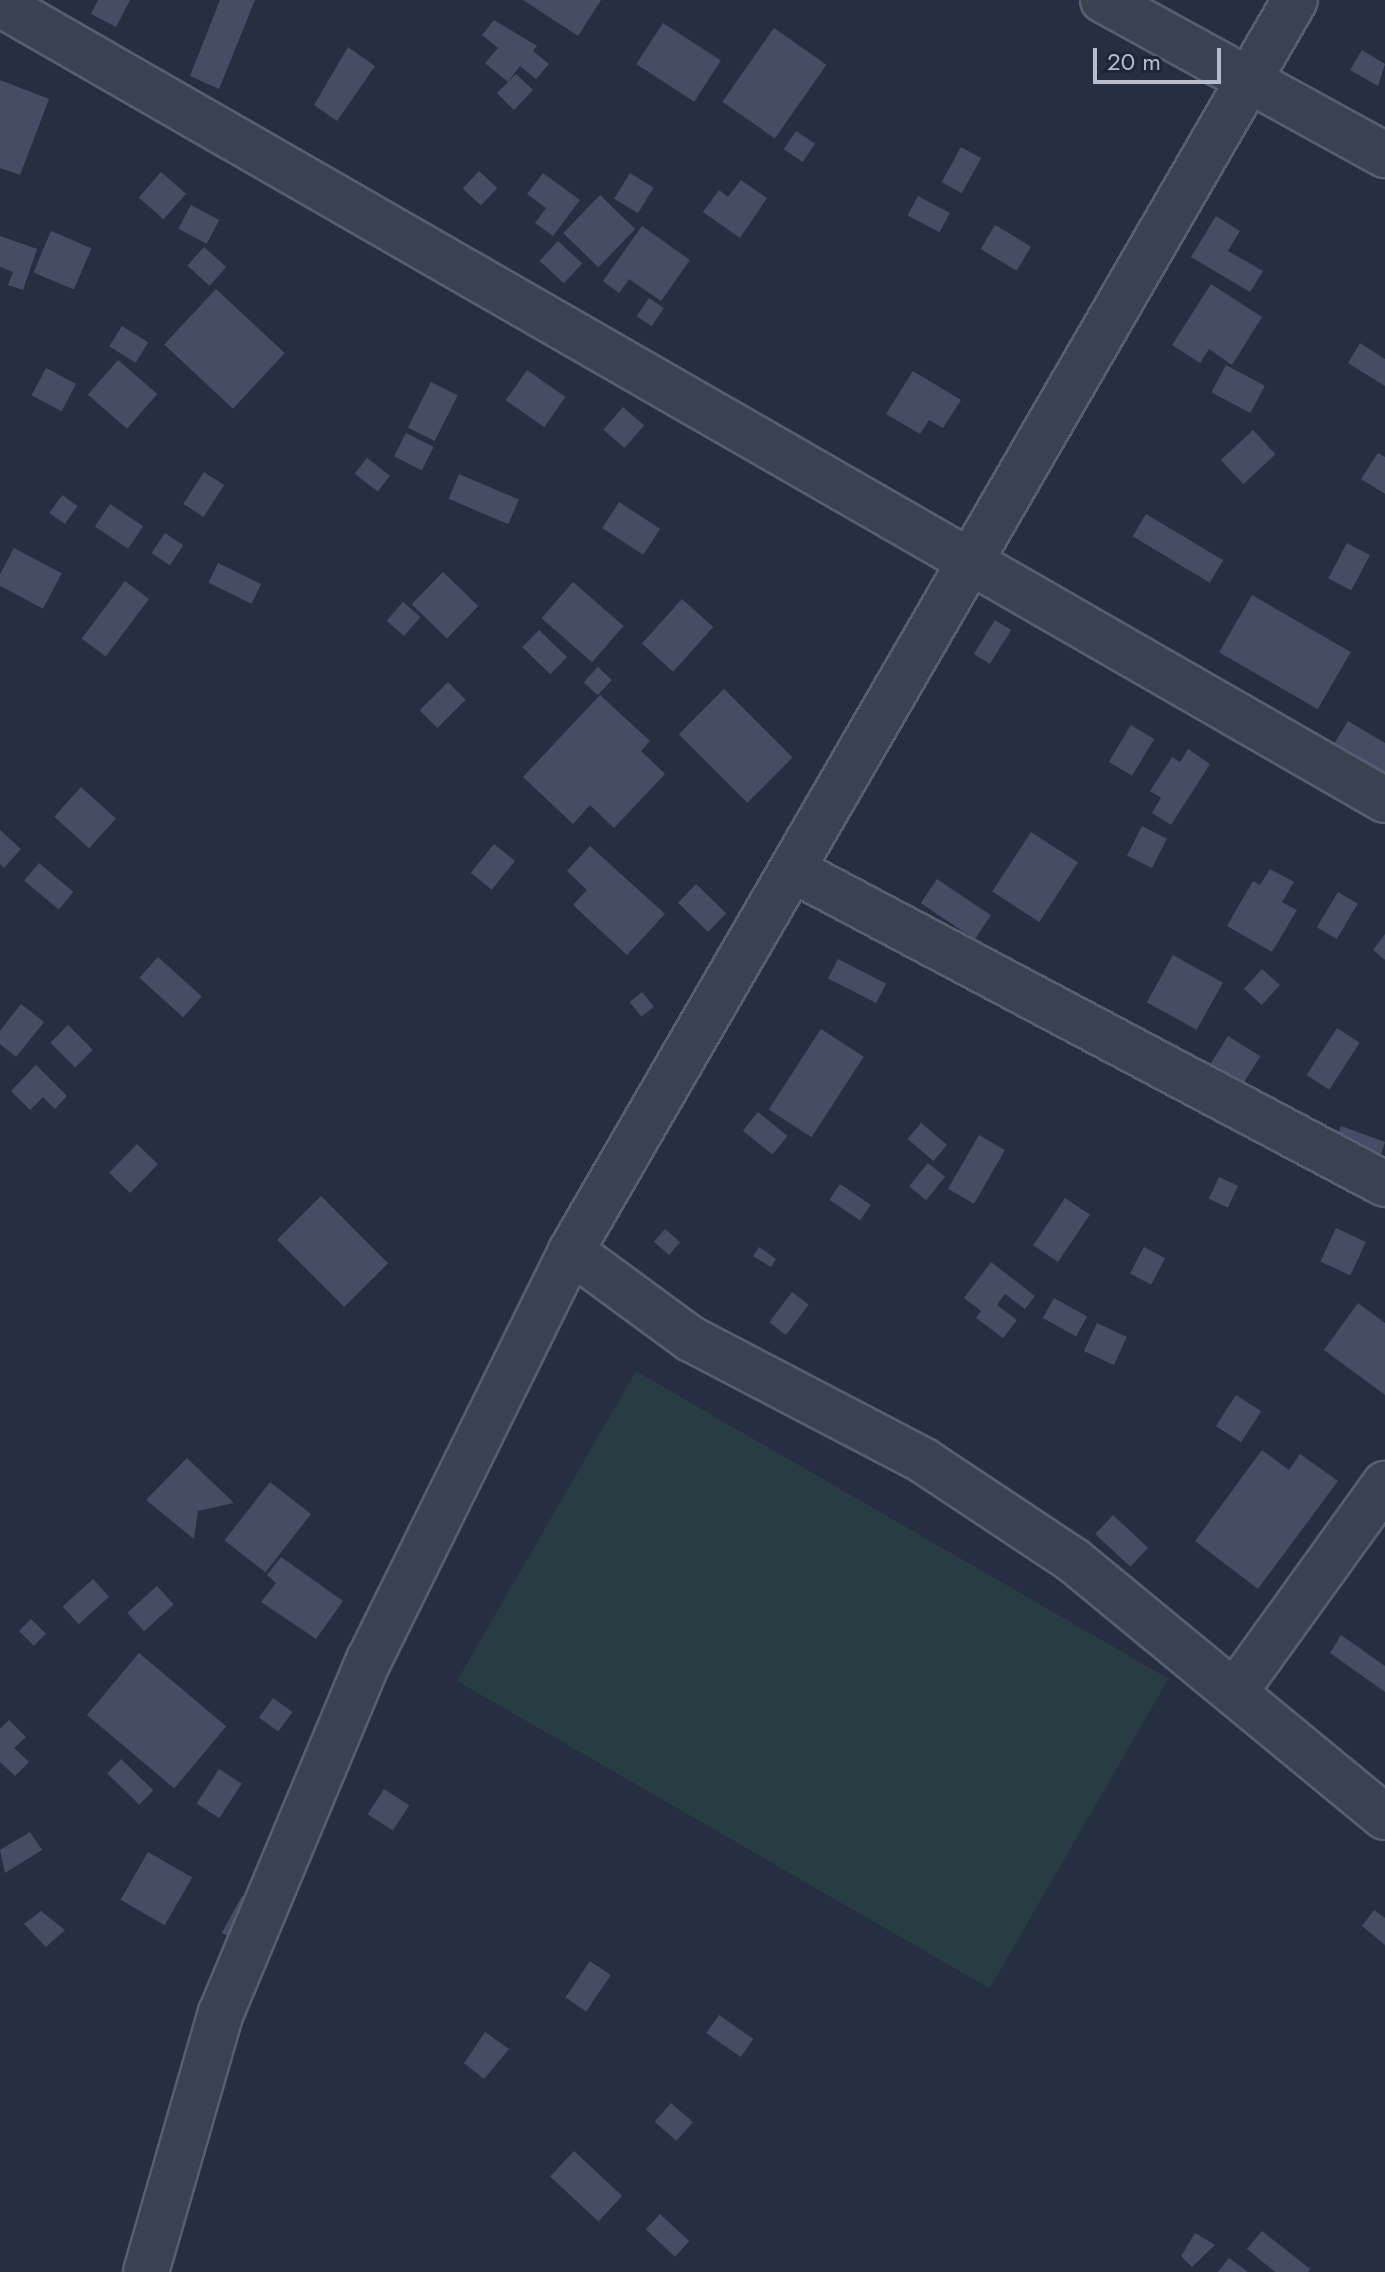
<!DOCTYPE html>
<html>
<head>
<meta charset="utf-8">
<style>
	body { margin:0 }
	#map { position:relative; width:1385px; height:2272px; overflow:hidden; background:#262e42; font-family:Jost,sans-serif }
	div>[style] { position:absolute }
	.green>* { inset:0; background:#283c43; transform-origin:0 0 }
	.building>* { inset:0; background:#444d64; transform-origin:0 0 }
	.roads { filter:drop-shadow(2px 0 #585e6f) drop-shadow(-2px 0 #585e6f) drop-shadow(0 2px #585e6f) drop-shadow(0 -2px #585e6f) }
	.minor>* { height:44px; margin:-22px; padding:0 22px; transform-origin:22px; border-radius:22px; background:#3a4151 }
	span { translate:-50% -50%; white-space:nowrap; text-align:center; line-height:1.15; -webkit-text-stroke:7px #1f2537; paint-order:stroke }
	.scale { position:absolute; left:1093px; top:48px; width:128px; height:36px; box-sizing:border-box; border:4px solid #b7bccc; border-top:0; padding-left:10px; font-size:24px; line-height:28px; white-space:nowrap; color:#b7bccc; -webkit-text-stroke:6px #1f2537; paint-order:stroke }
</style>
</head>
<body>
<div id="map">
	<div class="green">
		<div style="left:636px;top:1371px;width:615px;height:358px;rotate:30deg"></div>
	</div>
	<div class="building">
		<div style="clip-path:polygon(98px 0,130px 0,116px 27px,91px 14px)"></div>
		<div style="clip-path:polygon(220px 0,255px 0,219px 89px,190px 76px)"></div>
		<div style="clip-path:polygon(523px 0,601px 0,578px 36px)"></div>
		<div style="clip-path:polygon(494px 20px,537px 46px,533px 51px,549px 64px,536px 79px,520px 66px,508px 82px,516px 74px,533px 90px,514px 110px,497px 93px,508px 82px,485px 63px,498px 48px,482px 35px)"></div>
		<div style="left:663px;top:23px;width:69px;height:49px;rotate:33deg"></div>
		<div style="left:774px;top:28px;width:64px;height:90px;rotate:35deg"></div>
		<div style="clip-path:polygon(348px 47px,375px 66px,337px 121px,314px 105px)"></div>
		<div style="clip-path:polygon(1362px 50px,1385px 64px,1378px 86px,1350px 70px)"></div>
		<div style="clip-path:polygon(0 80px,49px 99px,20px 175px,0 168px)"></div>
		<div style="left:796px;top:131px;width:23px;height:22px;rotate:34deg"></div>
		<div style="left:961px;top:147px;width:23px;height:40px;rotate:29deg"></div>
		<div style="left:479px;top:171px;width:25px;height:24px;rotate:43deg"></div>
		<div style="left:161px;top:172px;width:33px;height:34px;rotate:41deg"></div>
		<div style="clip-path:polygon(543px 173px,580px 200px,553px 236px,535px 223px,546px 208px,527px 194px)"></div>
		<div style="left:630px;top:173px;width:28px;height:30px;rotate:32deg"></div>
		<div style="clip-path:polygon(741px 180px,767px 198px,740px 238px,703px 212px,719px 190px,728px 197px)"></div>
		<div style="left:600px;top:195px;width:49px;height:53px;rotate:44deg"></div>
		<div style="left:918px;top:196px;width:36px;height:22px;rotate:28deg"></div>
		<div style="left:191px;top:205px;width:32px;height:27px;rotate:28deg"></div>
		<div style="clip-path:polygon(1216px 216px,1240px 231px,1228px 251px,1263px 271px,1250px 292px,1191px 257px)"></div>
		<div style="left:995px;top:225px;width:42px;height:28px;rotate:31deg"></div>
		<div style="clip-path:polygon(642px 226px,690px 260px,661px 301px,629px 279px,619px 293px,603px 281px)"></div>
		<div style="left:51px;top:231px;width:44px;height:45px;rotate:23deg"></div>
		<div style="clip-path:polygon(0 236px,37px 249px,23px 290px,8px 285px,13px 272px,0 267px)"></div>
		<div style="left:558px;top:241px;width:33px;height:27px;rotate:43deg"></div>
		<div style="left:204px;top:247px;width:30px;height:25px;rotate:42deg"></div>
		<div style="clip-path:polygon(1211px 284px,1262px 317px,1232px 365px,1209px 349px,1200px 363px,1172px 345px)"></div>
		<div style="left:216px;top:289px;width:94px;height:76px;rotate:43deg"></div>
		<div style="left:649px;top:298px;width:18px;height:22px;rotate:34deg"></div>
		<div style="left:122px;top:326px;width:31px;height:24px;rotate:32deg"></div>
		<div style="clip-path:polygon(1360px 343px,1385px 359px,1385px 386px,1348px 363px)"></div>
		<div style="left:118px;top:360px;width:52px;height:46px;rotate:41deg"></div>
		<div style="left:1226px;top:365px;width:44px;height:31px;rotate:28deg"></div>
		<div style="left:46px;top:368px;width:34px;height:31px;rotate:28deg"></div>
		<div style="left:527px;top:370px;width:47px;height:37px;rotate:35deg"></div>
		<div style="clip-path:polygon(913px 371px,961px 400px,943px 428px,929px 420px,920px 434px,886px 414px)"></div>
		<div style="left:431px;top:382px;width:30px;height:51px;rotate:27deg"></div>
		<div style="left:623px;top:407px;width:28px;height:30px;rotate:41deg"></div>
		<div style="left:1253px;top:430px;width:33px;height:44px;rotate:47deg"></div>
		<div style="left:406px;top:433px;width:31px;height:26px;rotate:27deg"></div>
		<div style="clip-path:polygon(1378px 453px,1385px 457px,1385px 494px,1361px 479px)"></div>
		<div style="left:367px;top:458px;width:29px;height:20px;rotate:38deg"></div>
		<div style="left:204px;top:472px;width:24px;height:38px;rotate:33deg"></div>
		<div style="left:459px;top:474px;width:65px;height:27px;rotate:23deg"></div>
		<div style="left:62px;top:495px;width:19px;height:22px;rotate:35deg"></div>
		<div style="left:619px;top:502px;width:49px;height:31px;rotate:33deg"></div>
		<div style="left:110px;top:504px;width:40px;height:27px;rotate:34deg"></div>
		<div style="left:1146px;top:514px;width:90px;height:26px;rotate:31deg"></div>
		<div style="left:165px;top:533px;width:22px;height:24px;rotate:34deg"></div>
		<div style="left:1347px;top:543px;width:26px;height:40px;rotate:28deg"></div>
		<div style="left:14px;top:548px;width:54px;height:40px;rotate:28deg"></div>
		<div style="left:218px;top:563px;width:48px;height:22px;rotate:26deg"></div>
		<div style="left:443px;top:572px;width:49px;height:45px;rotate:44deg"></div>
		<div style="left:125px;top:581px;width:30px;height:72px;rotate:37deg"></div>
		<div style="left:573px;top:582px;width:67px;height:48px;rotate:41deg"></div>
		<div style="left:1252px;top:595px;width:114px;height:66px;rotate:30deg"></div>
		<div style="left:682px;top:599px;width:42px;height:60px;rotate:42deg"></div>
		<div style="left:403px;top:602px;width:23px;height:25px;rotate:41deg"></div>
		<div style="left:995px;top:620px;width:19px;height:40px;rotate:32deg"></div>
		<div style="left:539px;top:630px;width:39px;height:24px;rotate:44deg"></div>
		<div style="left:598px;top:667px;width:19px;height:21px;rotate:43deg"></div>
		<div style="left:448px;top:682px;width:25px;height:40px;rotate:45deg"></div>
		<div style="left:724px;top:689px;width:97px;height:64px;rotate:45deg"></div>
		<div style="clip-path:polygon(600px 695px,650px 741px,641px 751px,665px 774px,614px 828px,590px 805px,573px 824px,523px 777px)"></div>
		<div style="clip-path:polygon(1348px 721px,1385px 743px,1385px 774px,1334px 744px)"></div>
		<div style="left:1131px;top:725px;width:27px;height:43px;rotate:31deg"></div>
		<div style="clip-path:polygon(1188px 749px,1210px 764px,1171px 825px,1152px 813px,1161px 798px,1150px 791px,1172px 757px,1180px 762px)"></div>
		<div style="left:81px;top:787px;width:47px;height:40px;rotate:42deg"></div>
		<div style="left:1142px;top:826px;width:28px;height:33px;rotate:27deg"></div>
		<div style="clip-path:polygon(0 830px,21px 849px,4px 868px,0 864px)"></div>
		<div style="left:1031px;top:832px;width:56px;height:71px;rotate:33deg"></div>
		<div style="left:494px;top:844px;width:27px;height:37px;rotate:39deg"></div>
		<div style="clip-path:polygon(590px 846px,665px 914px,627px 955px,573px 905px,587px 890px,567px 871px)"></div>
		<div style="left:39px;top:863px;width:45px;height:23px;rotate:40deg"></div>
		<div style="clip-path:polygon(1270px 869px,1294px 882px,1282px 902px,1297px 910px,1272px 952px,1227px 926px,1253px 881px,1260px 885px)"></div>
		<div style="left:937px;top:879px;width:65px;height:29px;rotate:34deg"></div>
		<div style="left:696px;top:884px;width:42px;height:26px;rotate:44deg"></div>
		<div style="left:1338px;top:892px;width:23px;height:41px;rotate:31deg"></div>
		<div style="clip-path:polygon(1385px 934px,1385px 960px,1373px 950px)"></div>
		<div style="left:1173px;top:955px;width:57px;height:54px;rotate:29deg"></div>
		<div style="left:158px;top:957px;width:59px;height:28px;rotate:42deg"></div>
		<div style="left:838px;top:959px;width:54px;height:22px;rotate:27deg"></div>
		<div style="left:1262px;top:969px;width:24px;height:27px;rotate:42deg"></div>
		<div style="left:642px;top:992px;width:19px;height:16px;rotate:51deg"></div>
		<div style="clip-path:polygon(21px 1004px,44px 1022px,16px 1057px,0 1044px,0 1031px)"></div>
		<div style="left:68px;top:1025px;width:35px;height:25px;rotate:45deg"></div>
		<div style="left:1337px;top:1028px;width:27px;height:56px;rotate:33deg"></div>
		<div style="left:821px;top:1029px;width:51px;height:96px;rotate:33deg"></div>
		<div style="left:1228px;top:1036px;width:38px;height:43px;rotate:32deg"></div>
		<div style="clip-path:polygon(36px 1065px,67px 1096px,55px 1109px,43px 1097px,30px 1110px,11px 1091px)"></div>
		<div style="left:758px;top:1112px;width:38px;height:24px;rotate:39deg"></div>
		<div style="left:921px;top:1123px;width:34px;height:21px;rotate:40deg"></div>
		<div style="left:1341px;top:1126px;width:47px;height:18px;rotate:20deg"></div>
		<div style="left:979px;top:1135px;width:30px;height:62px;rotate:30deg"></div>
		<div style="left:137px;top:1144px;width:29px;height:40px;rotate:44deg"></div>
		<div style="left:928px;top:1163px;width:22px;height:30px;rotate:39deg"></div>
		<div style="left:1219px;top:1177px;width:21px;height:24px;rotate:25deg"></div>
		<div style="left:840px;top:1184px;width:37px;height:19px;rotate:34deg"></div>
		<div style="left:321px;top:1196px;width:95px;height:62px;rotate:45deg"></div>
		<div style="left:1065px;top:1198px;width:30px;height:57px;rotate:34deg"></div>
		<div style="left:1336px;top:1228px;width:33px;height:37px;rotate:25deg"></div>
		<div style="left:665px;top:1229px;width:20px;height:17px;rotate:41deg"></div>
		<div style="clip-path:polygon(759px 1247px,776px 1259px,771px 1267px,753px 1256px)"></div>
		<div style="left:1144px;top:1247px;width:24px;height:30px;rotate:28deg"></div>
		<div style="clip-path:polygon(991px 1262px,1035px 1296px,1025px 1309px,1005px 1294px,997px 1305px,1017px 1320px,1003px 1338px,976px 1318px,981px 1311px,964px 1298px)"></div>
		<div style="left:792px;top:1292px;width:21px;height:38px;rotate:37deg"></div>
		<div style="left:1054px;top:1298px;width:38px;height:23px;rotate:29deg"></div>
		<div style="clip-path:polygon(1358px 1303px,1385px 1323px,1385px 1395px,1324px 1350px)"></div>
		<div style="left:1097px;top:1323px;width:33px;height:31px;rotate:25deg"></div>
		<div style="left:1236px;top:1395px;width:30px;height:37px;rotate:33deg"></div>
		<div style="clip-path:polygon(1262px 1450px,1289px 1470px,1300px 1454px,1338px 1481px,1258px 1589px,1195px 1541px)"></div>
		<div style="clip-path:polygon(187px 1458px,234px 1503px,198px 1511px,194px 1539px,146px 1500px)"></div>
		<div style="left:270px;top:1482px;width:52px;height:74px;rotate:38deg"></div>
		<div style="left:1113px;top:1515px;width:48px;height:26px;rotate:43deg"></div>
		<div style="clip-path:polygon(281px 1557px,343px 1601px,316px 1639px,261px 1602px,276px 1583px,267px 1575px)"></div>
		<div style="left:93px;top:1579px;width:24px;height:41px;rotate:48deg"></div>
		<div style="left:157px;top:1586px;width:25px;height:40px;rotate:48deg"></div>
		<div style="left:31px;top:1619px;width:21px;height:17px;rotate:45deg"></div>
		<div style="clip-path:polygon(1341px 1635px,1385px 1666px,1385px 1692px,1330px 1653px)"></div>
		<div style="left:139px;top:1653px;width:114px;height:81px;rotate:40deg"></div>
		<div style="left:273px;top:1698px;width:24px;height:24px;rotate:36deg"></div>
		<div style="clip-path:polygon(9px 1720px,26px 1737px,14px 1748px,29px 1762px,15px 1776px,0 1762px,0 1729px)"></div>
		<div style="left:121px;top:1759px;width:45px;height:20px;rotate:44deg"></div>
		<div style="left:219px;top:1769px;width:27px;height:41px;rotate:33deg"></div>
		<div style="left:384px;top:1789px;width:30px;height:30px;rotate:33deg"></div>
		<div style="clip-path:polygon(30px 1832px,42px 1850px,5px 1873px,0 1850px)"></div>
		<div style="left:148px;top:1852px;width:51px;height:55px;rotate:30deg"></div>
		<div style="left:242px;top:1896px;width:23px;height:42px;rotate:29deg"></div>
		<div style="clip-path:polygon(1374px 1910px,1385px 1918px,1385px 1945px,1362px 1926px)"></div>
		<div style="clip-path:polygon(41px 1911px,65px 1930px,46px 1947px,24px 1924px)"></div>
		<div style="left:590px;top:1961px;width:25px;height:44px;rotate:34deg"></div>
		<div style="left:719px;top:2015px;width:42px;height:22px;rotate:35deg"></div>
		<div style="clip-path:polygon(485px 2032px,509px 2049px,484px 2079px,464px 2063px)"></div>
		<div style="left:671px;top:2103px;width:29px;height:25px;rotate:41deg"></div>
		<div style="left:574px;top:2151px;width:66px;height:35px;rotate:43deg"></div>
		<div style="left:660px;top:2214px;width:40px;height:21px;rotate:43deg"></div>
		<div style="clip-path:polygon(1262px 2231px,1310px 2269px,1308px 2272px,1275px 2272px,1247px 2249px)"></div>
		<div style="clip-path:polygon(1195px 2233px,1215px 2245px,1192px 2267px,1181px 2256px)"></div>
		<div style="clip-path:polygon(1229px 2258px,1248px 2272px,1218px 2272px)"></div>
	</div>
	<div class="roads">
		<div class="minor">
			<div style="left:1103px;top:0;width:322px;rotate:28.8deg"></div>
			<div style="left:0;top:4px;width:1597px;rotate:29.89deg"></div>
			<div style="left:793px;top:870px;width:670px;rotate:27.94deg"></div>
			<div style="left:571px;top:1251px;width:149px;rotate:36.3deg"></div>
			<div style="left:691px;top:1339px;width:263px;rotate:27.6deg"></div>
			<div style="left:924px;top:1461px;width:179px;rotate:33.6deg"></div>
			<div style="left:1073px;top:1560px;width:404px;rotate:39.5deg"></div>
			<div style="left:1237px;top:1689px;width:253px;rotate:-54.2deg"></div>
			<div style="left:146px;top:2272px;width:270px;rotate:-73.9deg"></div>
			<div style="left:221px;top:2013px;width:383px;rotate:-67.3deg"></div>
			<div style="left:369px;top:1660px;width:456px;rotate:-63.7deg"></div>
			<div style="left:571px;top:1251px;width:1445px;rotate:-59.94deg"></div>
		</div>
	</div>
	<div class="scale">20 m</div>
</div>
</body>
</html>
